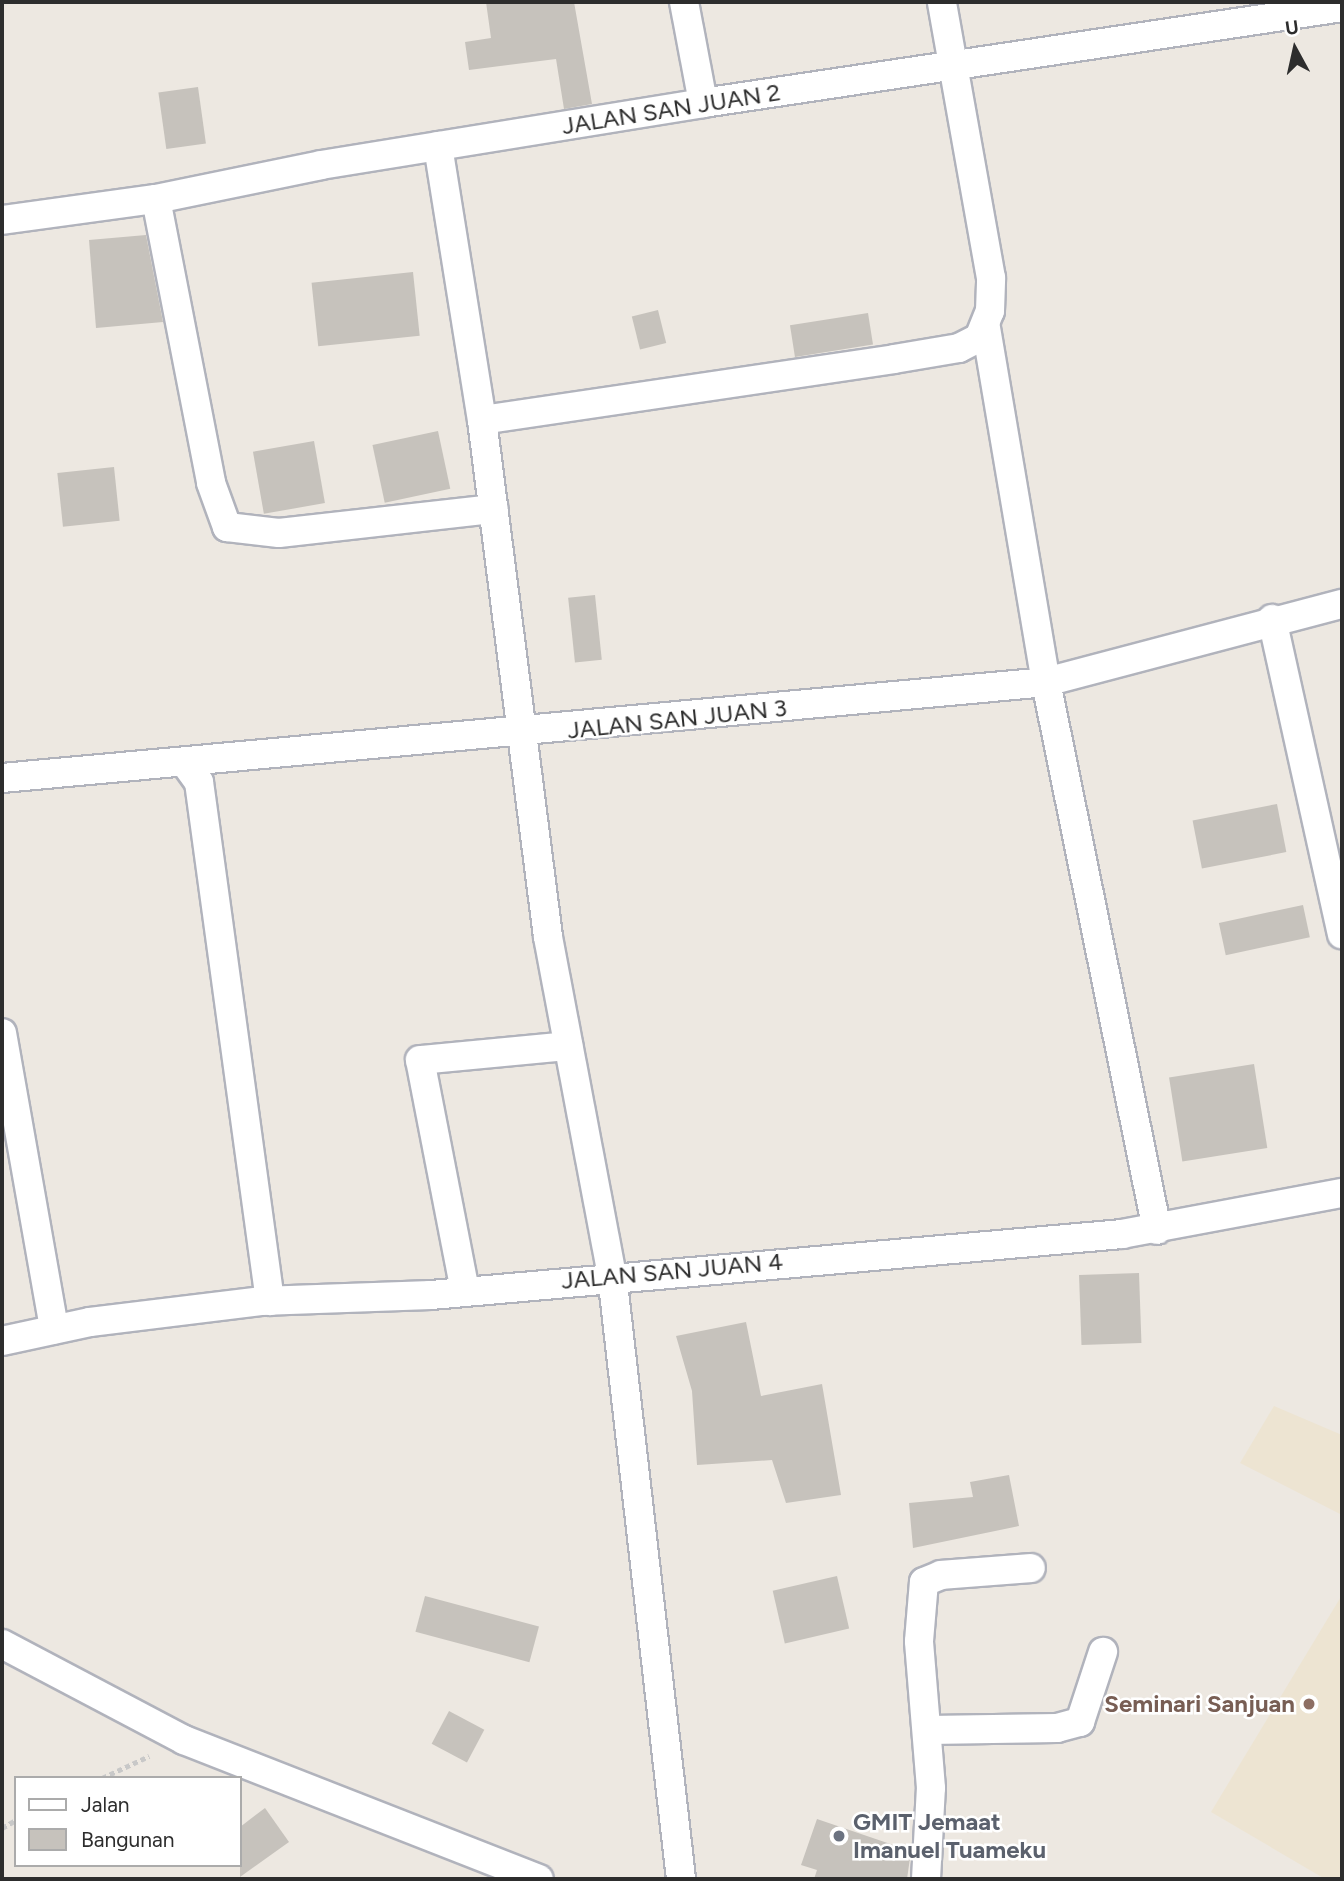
<!DOCTYPE html>
<html>
<head>
<meta charset="utf-8">
<style>
	body { margin:0 }
	#map { position:relative; width:1344px; height:1881px; overflow:hidden; background:#ede8e1; font-family:Figtree,sans-serif }
	div>[style] { position:absolute }
	.education>* { inset:0; background:#ede4d2 }
	.building>* { inset:0; background:#c6c2bc; transform-origin:0 0 }
	.path>* { height:4.5px; margin-top:-2.25px; transform-origin:0; background:repeating-linear-gradient(90deg,#c8c8c8 0 5px,transparent 0 8.5px) }
	.roads { filter:drop-shadow(2px 0 #b1b3bc) drop-shadow(-2px 0 #b1b3bc) drop-shadow(0 2px #b1b3bc) drop-shadow(0 -2px #b1b3bc) }
	.minor>* { height:28px; margin:-14px; padding:0 14px; transform-origin:14px; border-radius:14px; background:#fff }
	.dots>* { width:19px; height:19px; translate:-50% -50%; box-sizing:border-box; border:4px solid #fff; border-radius:50% }
	span { translate:-50% -50%; white-space:nowrap; text-align:center; line-height:1.15; -webkit-text-stroke:5px #fff; paint-order:stroke }
	.street-label { font-size:24px; color:#2d2d2d }
	.education-label { font-size:24px; color:#785e54; font-weight:700 }
	.right { translate:-100% -50%; text-align:right }
	.worship-label { font-size:24px; color:#5b616d; font-weight:700 }
	.left { translate:0 -50%; text-align:left }
	.frame { position:absolute; inset:0; border:4px solid #2d2d2d; pointer-events:none }
	.legend { position:absolute; left:14px; top:1776px; width:228px; height:91px; box-sizing:border-box; background:#fff; border:2px solid #ababab; margin:0; padding:9px 12px; list-style:none; font-size:21px; color:#2d2d2d }
	.legend li { display:flex; align-items:center; gap:14px; height:35px }
	.legend b { width:35px; border:2px solid #ababab }
	.north { position:absolute; left:1260px; top:14px; width:70px; height:70px; -webkit-text-stroke:5px #fff; paint-order:stroke; rotate:352deg; font-size:19px; font-weight:700; line-height:28px; text-align:center; color:#2d2d2d }
	.north::after { content:''; display:block; margin:auto; width:24px; height:32px; background:#2d2d2d; clip-path:polygon(50% 0,100% 100%,50% 72%,0 100%) }
</style>
</head>
<body>
<div id="map">
	<div class="education">
		<div style="clip-path:polygon(1274px 1406px,1342px 1435px,1342px 1515px,1240px 1463px)"></div>
		<div style="clip-path:polygon(1342px 1595px,1342px 1879px,1325px 1879px,1211px 1812px)"></div>
	</div>
	<div class="building">
		<div style="clip-path:polygon(486px 2px,574px 2px,592px 104px,564px 109px,556px 59px,469px 70px,465px 42px,491px 38px)"></div>
		<div style="left:198px;top:87px;width:57px;height:40px;rotate:82deg"></div>
		<div style="clip-path:polygon(146px 235px,163px 322px,96px 328px,89px 240px)"></div>
		<div style="left:413px;top:272px;width:64px;height:102px;rotate:84deg"></div>
		<div style="left:658px;top:310px;width:34px;height:27px;rotate:76deg"></div>
		<div style="left:868px;top:313px;width:32px;height:79px;rotate:81deg"></div>
		<div style="left:438px;top:431px;width:59px;height:67px;rotate:78deg"></div>
		<div style="left:314px;top:441px;width:63px;height:62px;rotate:80deg"></div>
		<div style="left:114px;top:467px;width:54px;height:57px;rotate:84deg"></div>
		<div style="left:595px;top:595px;width:65px;height:27px;rotate:84deg"></div>
		<div style="left:1277px;top:804px;width:49px;height:86px;rotate:79deg"></div>
		<div style="left:1303px;top:905px;width:33px;height:86px;rotate:78deg"></div>
		<div style="left:1254px;top:1064px;width:85px;height:86px;rotate:81deg"></div>
		<div style="left:1139px;top:1273px;width:70px;height:60px;rotate:88deg"></div>
		<div style="clip-path:polygon(746px 1322px,761px 1396px,822px 1384px,841px 1495px,786px 1503px,772px 1460px,697px 1465px,692px 1391px,676px 1336px)"></div>
		<div style="clip-path:polygon(1009px 1475px,1019px 1526px,913px 1548px,909px 1503px,973px 1497px,970px 1482px)"></div>
		<div style="left:837px;top:1576px;width:54px;height:66px;rotate:77deg"></div>
		<div style="left:425px;top:1596px;width:118px;height:37px;rotate:15deg"></div>
		<div style="left:449px;top:1711px;width:40px;height:37px;rotate:28deg"></div>
		<div style="clip-path:polygon(265px 1808px,289px 1842px,240px 1877px,240px 1827px)"></div>
		<div style="clip-path:polygon(817px 1819px,911px 1851px,907px 1879px,814px 1879px,817px 1870px,801px 1865px)"></div>
	</div>
	<div class="path">
		<div style="left:102px;top:1778px;width:52px;rotate:-25.1deg"></div>
		<div style="left:2px;top:1828px;width:16px;rotate:-30deg"></div>
	</div>
	<div class="roads">
		<div class="minor">
			<div style="left:684px;top:2px;width:103px;rotate:79.3deg"></div>
			<div style="left:438px;top:146px;width:278px;rotate:80.9deg"></div>
			<div style="left:482px;top:420px;width:521px;rotate:82.72deg"></div>
			<div style="left:548px;top:937px;width:344px;rotate:79.3deg"></div>
			<div style="left:612px;top:1275px;width:608px;rotate:83.48deg"></div>
			<div style="left:156px;top:199px;width:289px;rotate:79deg"></div>
			<div style="left:211px;top:483px;width:47px;rotate:70deg"></div>
			<div style="left:227px;top:527px;width:52px;rotate:6.6deg"></div>
			<div style="left:279px;top:533px;width:216px;rotate:-6.4deg"></div>
			<div style="left:2px;top:220px;width:155px;rotate:-7.8deg"></div>
			<div style="left:156px;top:199px;width:168px;rotate:-11.6deg"></div>
			<div style="left:321px;top:165px;width:387px;rotate:-9.2deg"></div>
			<div style="left:703px;top:103px;width:646px;rotate:-8.54deg"></div>
			<div style="left:986px;top:328px;width:359px;rotate:80.4deg"></div>
			<div style="left:1046px;top:682px;width:559px;rotate:78.55deg"></div>
			<div style="left:482px;top:420px;width:416px;rotate:-8.4deg"></div>
			<div style="left:894px;top:359px;width:66px;rotate:-9.6deg"></div>
			<div style="left:959px;top:348px;width:22px;rotate:-27deg"></div>
			<div style="left:979px;top:338px;width:29px;rotate:-68deg"></div>
			<div style="left:990px;top:311px;width:33px;rotate:-88deg"></div>
			<div style="left:991px;top:278px;width:280px;rotate:-100.1deg"></div>
			<div style="left:1272px;top:619px;width:323px;rotate:77.5deg"></div>
			<div style="left:185px;top:763px;width:24px;rotate:54deg"></div>
			<div style="left:199px;top:782px;width:524px;rotate:82.21deg"></div>
			<div style="left:2px;top:778px;width:1048px;rotate:-5.25deg"></div>
			<div style="left:1046px;top:682px;width:306px;rotate:-14.8deg"></div>
			<div style="left:2px;top:1033px;width:301px;rotate:80deg"></div>
			<div style="left:465px;top:1291px;width:235px;rotate:-101deg"></div>
			<div style="left:420px;top:1060px;width:149px;rotate:-5.4deg"></div>
			<div style="left:2px;top:1341px;width:90px;rotate:-12.2deg"></div>
			<div style="left:90px;top:1322px;width:172px;rotate:-7deg"></div>
			<div style="left:261px;top:1301px;width:170px;rotate:-2deg"></div>
			<div style="left:431px;top:1295px;width:694px;rotate:-5.04deg"></div>
			<div style="left:1122px;top:1234px;width:224px;rotate:-10.6deg"></div>
			<div style="left:2px;top:1644px;width:206px;rotate:27.8deg"></div>
			<div style="left:184px;top:1740px;width:381px;rotate:21.4deg"></div>
			<div style="left:929px;top:1730px;width:128px;rotate:-0.9deg"></div>
			<div style="left:1057px;top:1728px;width:24px;rotate:-15deg"></div>
			<div style="left:1080px;top:1722px;width:74px;rotate:-71.8deg"></div>
			<div style="left:926px;top:1879px;width:91px;rotate:-86.9deg"></div>
			<div style="left:931px;top:1788px;width:147px;rotate:-94.7deg"></div>
			<div style="left:919px;top:1641px;width:59px;rotate:-85.2deg"></div>
			<div style="left:924px;top:1582px;width:18px;rotate:-22deg"></div>
			<div style="left:941px;top:1575px;width:90px;rotate:-4.4deg"></div>
		</div>
	</div>
	<div class="dots">
		<div style="left:1309px;top:1704px;background:#8d6e63"></div>
		<div style="left:839px;top:1836px;background:#6b7280"></div>
	</div>
	<div class="street-label">
		<span style="left:671px;top:109px;rotate:-9deg">JALAN SAN JUAN 2</span>
		<span style="left:677px;top:719px;rotate:-6deg">JALAN SAN JUAN 3</span>
		<span style="left:672px;top:1271px;rotate:-5deg">JALAN SAN JUAN 4</span>
	</div>
	<div class="education-label">
		<span class="right" style="left:1295px;top:1704px">Seminari Sanjuan</span>
	</div>
	<div class="worship-label">
		<span class="left" style="left:853px;top:1836px">GMIT Jemaat<br>Imanuel Tuameku</span>
	</div>
	<div class="frame"></div>
	<ul class="legend">
	<li><b style="height:9px;background:#fff"></b>Jalan</li>
	<li><b style="height:19px;background:#c6c2bc"></b>Bangunan</li>
	</ul>
	<div class="north">U</div>
</div>
</body>
</html>
